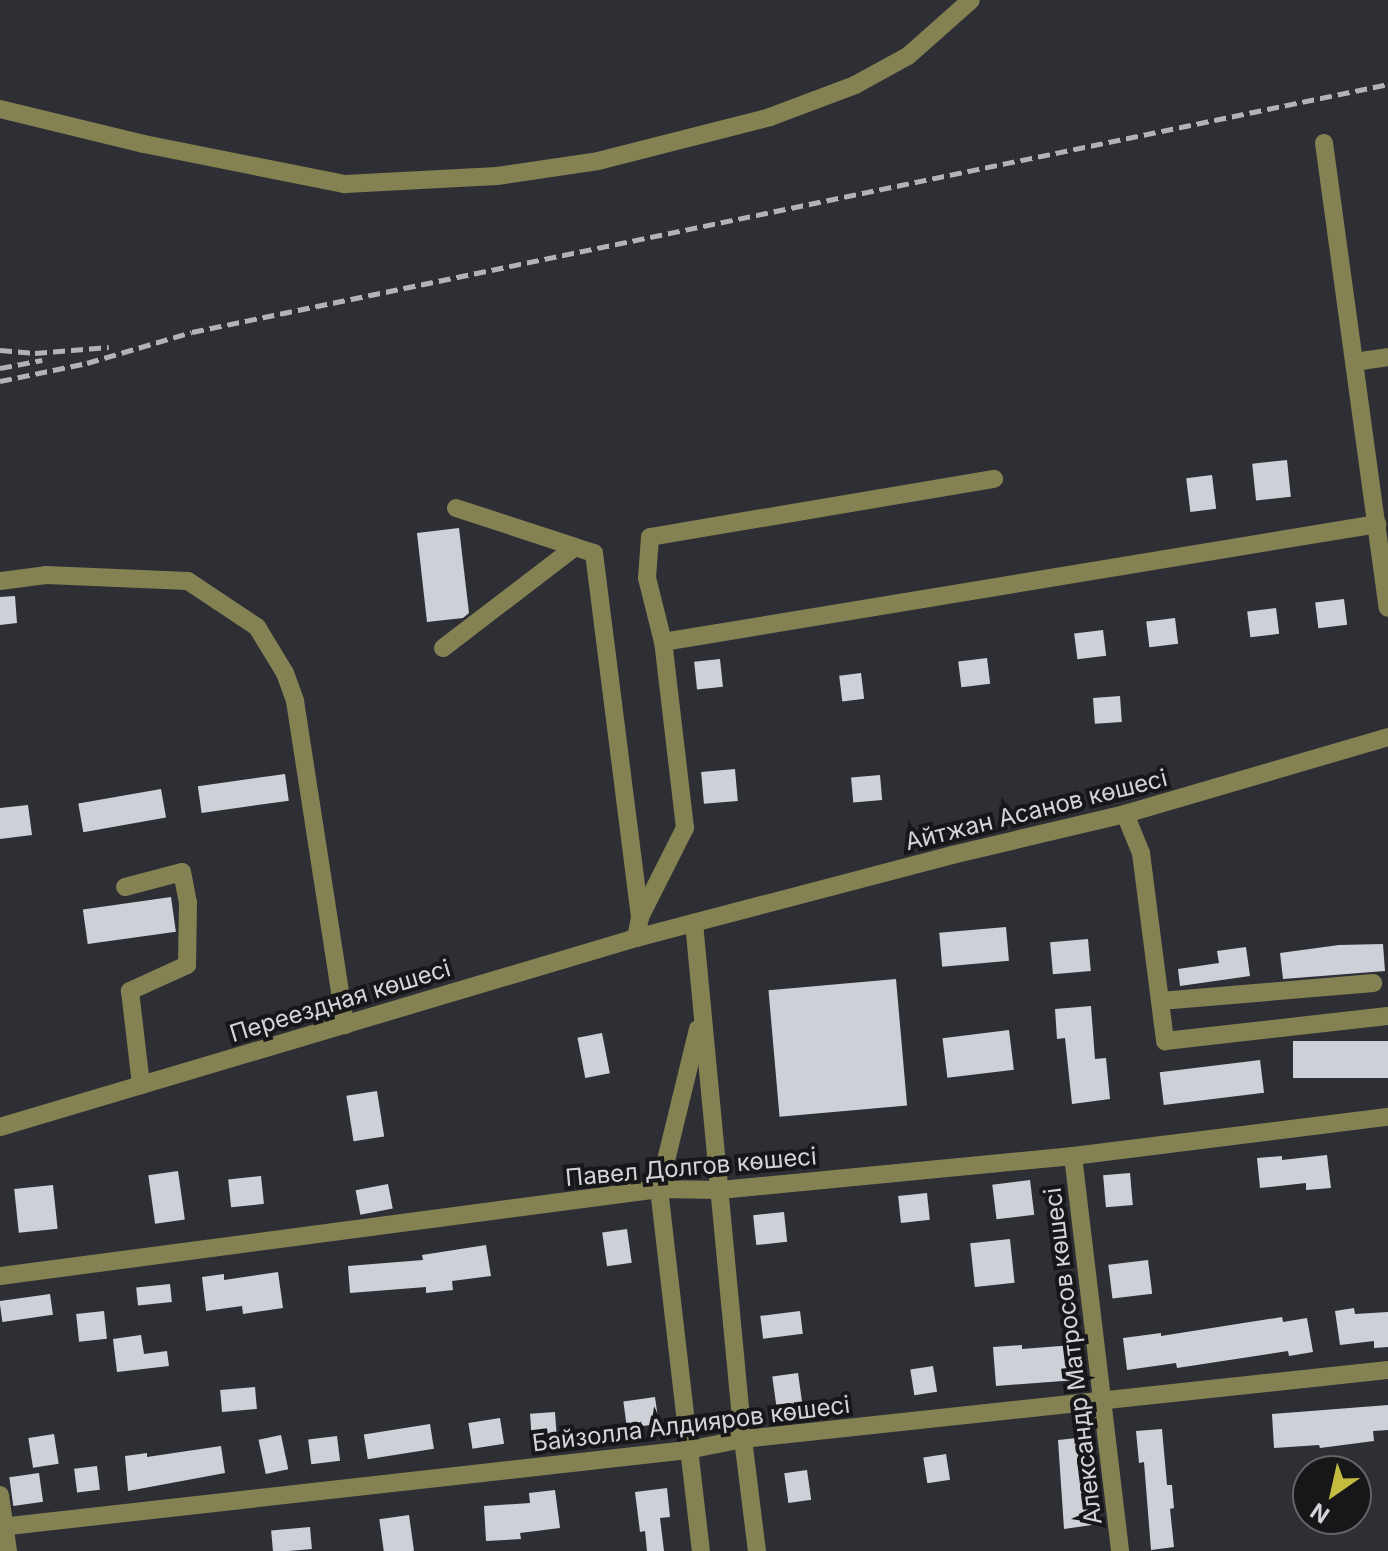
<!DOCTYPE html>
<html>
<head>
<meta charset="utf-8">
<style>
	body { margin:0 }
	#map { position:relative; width:1388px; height:1551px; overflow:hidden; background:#2e2f35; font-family:Inter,sans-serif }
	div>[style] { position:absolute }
	.building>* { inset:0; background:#ced0d8; transform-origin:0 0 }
	.minor>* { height:18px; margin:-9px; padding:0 9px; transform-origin:9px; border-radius:9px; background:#848253 }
	.rail>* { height:5px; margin-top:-2.5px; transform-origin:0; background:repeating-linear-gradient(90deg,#b3b3b7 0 12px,transparent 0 18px) }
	span { translate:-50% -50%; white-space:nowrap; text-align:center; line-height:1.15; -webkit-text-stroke:8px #17171a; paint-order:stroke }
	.street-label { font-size:24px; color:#d4d4d8 }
	.north { position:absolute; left:1292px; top:1455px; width:80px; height:80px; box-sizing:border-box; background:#17171a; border:2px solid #636366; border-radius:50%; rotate:214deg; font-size:22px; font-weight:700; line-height:32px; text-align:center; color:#d4d4d8 }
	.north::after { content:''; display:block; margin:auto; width:28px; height:36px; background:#c4bc3e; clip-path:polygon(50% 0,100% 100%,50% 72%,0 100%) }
</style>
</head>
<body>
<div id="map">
	<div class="building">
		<div style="left:1287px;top:460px;width:37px;height:35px;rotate:84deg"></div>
		<div style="left:1212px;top:475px;width:34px;height:26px;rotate:83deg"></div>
		<div style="clip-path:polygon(459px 528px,469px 613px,463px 618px,427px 622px,417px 533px)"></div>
		<div style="clip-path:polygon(15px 596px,17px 623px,0 625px,0 597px)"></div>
		<div style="left:1344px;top:599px;width:26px;height:29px;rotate:83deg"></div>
		<div style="left:1276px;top:608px;width:26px;height:29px;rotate:83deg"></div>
		<div style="left:1175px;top:618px;width:26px;height:29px;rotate:83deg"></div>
		<div style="left:1103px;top:630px;width:26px;height:29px;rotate:83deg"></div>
		<div style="left:987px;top:658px;width:26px;height:29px;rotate:83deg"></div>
		<div style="left:720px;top:659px;width:28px;height:26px;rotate:84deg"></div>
		<div style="left:861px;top:673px;width:26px;height:22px;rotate:83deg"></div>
		<div style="left:1120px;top:696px;width:26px;height:27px;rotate:86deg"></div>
		<div style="left:735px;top:769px;width:32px;height:34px;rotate:85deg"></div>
		<div style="left:285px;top:774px;width:27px;height:88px;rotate:82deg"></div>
		<div style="left:880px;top:775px;width:25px;height:29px;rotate:85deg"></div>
		<div style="left:161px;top:789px;width:29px;height:84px;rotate:80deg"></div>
		<div style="clip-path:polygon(28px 805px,32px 835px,0 839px,0 808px)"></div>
		<div style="left:171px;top:897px;width:35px;height:89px;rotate:82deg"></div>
		<div style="left:1006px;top:927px;width:34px;height:67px;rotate:85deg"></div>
		<div style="left:1088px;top:939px;width:32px;height:38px;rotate:85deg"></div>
		<div style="clip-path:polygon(1383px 944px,1385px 971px,1283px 979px,1280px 953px,1339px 945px)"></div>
		<div style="clip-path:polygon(1246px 947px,1250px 976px,1180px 986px,1178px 969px,1219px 963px,1217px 951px)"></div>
		<div style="left:896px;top:979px;width:127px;height:128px;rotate:85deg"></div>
		<div style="clip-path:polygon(1091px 1006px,1095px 1059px,1106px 1058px,1110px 1099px,1072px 1104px,1065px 1038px,1057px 1039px,1055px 1009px)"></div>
		<div style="left:1009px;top:1030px;width:40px;height:67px;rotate:83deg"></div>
		<div style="left:602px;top:1033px;width:41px;height:25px;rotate:79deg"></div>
		<div style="left:1388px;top:1041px;width:37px;height:95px;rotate:90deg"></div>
		<div style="left:1260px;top:1060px;width:33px;height:101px;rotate:83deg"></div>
		<div style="left:377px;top:1091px;width:46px;height:31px;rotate:81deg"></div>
		<div style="clip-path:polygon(1327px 1155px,1331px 1188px,1306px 1190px,1306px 1183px,1260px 1188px,1257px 1158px,1282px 1156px,1282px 1160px)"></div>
		<div style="left:178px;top:1171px;width:49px;height:30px;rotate:82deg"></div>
		<div style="left:1130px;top:1173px;width:32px;height:27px;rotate:85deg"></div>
		<div style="left:261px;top:1176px;width:28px;height:33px;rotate:84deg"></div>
		<div style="left:1030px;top:1180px;width:35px;height:38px;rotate:83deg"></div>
		<div style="left:388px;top:1184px;width:25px;height:33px;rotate:79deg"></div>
		<div style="left:53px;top:1185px;width:44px;height:39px;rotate:84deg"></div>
		<div style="left:927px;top:1193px;width:27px;height:29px;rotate:84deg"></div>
		<div style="left:784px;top:1212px;width:30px;height:31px;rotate:84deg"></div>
		<div style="left:627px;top:1229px;width:34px;height:25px;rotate:82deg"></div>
		<div style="left:1010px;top:1239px;width:44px;height:40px;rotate:84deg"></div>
		<div style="clip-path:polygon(486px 1245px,491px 1276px,452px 1281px,453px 1290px,426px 1293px,426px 1287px,350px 1293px,348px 1266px,423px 1260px,422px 1255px)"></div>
		<div style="left:1148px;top:1260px;width:34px;height:40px;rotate:83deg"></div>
		<div style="clip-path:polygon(278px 1272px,283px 1308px,243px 1314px,242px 1306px,206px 1311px,202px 1277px,224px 1274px,224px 1280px)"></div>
		<div style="left:170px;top:1284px;width:18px;height:34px;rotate:84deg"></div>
		<div style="left:50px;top:1294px;width:21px;height:51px;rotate:82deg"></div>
		<div style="clip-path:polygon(1354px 1308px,1355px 1314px,1388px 1312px,1388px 1347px,1374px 1348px,1374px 1341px,1340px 1345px,1335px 1311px)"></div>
		<div style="left:104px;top:1311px;width:28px;height:28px;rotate:84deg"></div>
		<div style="left:800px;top:1311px;width:23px;height:40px;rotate:83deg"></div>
		<div style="clip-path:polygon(1282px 1317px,1283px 1322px,1307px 1318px,1313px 1352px,1289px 1356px,1288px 1351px,1177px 1368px,1176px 1363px,1127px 1370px,1123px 1338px,1161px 1333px,1161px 1336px)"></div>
		<div style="clip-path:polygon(141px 1335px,144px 1354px,167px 1351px,169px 1366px,117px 1372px,113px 1339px)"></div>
		<div style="clip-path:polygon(1022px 1345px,1022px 1349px,1073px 1345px,1076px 1380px,996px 1386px,993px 1347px)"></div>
		<div style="left:933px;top:1366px;width:26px;height:23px;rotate:81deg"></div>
		<div style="left:798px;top:1373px;width:35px;height:26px;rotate:82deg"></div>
		<div style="left:255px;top:1387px;width:22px;height:35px;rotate:85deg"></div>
		<div style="left:655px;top:1397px;width:27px;height:32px;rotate:82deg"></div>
		<div style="clip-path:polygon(1388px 1405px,1388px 1430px,1373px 1431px,1374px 1441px,1320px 1448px,1319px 1445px,1274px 1448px,1272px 1414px)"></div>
		<div style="left:555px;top:1412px;width:27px;height:25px;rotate:86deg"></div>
		<div style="left:500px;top:1418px;width:26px;height:32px;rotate:81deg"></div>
		<div style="left:430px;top:1424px;width:25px;height:67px;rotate:81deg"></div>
		<div style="clip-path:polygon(1162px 1429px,1167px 1485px,1172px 1485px,1174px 1508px,1170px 1509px,1174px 1547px,1151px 1550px,1144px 1462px,1139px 1463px,1136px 1431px)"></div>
		<div style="left:54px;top:1434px;width:30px;height:26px;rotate:81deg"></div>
		<div style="left:281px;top:1435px;width:35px;height:23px;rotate:78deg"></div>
		<div style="left:337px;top:1436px;width:25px;height:29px;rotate:83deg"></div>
		<div style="clip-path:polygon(1086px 1437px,1089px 1463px,1084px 1464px,1092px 1525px,1064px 1529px,1058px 1440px)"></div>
		<div style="clip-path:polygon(221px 1446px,225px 1473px,128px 1491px,125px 1456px,147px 1453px,147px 1457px)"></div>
		<div style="left:946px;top:1454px;width:26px;height:23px;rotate:81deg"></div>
		<div style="left:97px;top:1466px;width:24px;height:23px;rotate:83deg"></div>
		<div style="left:807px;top:1470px;width:30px;height:23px;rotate:82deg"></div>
		<div style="left:39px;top:1473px;width:29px;height:30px;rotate:82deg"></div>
		<div style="clip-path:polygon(667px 1488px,670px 1517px,660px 1518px,664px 1551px,647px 1551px,645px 1531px,640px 1532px,635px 1492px)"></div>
		<div style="clip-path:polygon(555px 1490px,560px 1528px,520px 1533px,521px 1539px,486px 1541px,484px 1506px,530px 1503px,529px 1493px)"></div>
		<div style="left:409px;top:1515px;width:36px;height:30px;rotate:82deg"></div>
		<div style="left:310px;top:1527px;width:22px;height:39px;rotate:85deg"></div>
	</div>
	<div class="minor">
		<div style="left:0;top:109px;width:148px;rotate:13.7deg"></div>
		<div style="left:144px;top:144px;width:205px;rotate:11.3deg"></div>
		<div style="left:345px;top:184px;width:152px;rotate:-3deg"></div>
		<div style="left:497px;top:176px;width:102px;rotate:-8.4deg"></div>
		<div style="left:598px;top:161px;width:178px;rotate:-14.3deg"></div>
		<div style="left:770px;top:117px;width:91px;rotate:-20.6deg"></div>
		<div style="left:855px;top:85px;width:60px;rotate:-28.7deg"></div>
		<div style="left:908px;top:56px;width:84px;rotate:-41.6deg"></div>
		<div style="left:1324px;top:143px;width:469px;rotate:82.2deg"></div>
		<div style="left:1354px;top:362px;width:34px;rotate:-8deg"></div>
		<div style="left:456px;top:508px;width:125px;rotate:18.1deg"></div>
		<div style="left:0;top:581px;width:46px;rotate:-7.4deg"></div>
		<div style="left:46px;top:575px;width:142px;rotate:2.4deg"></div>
		<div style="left:188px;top:581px;width:83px;rotate:33.7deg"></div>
		<div style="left:257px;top:627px;width:54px;rotate:58.7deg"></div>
		<div style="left:285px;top:673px;width:30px;rotate:70deg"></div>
		<div style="left:295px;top:701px;width:328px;rotate:81.2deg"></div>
		<div style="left:663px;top:642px;width:66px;rotate:-104deg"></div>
		<div style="left:647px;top:578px;width:41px;rotate:-85.8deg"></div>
		<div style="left:650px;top:537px;width:349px;rotate:-9.6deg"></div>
		<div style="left:443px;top:648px;width:166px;rotate:-37.4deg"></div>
		<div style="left:575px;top:547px;width:20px;rotate:18deg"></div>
		<div style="left:594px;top:553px;width:367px;rotate:82.8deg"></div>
		<div style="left:1125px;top:814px;width:42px;rotate:67.7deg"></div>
		<div style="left:1141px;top:853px;width:190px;rotate:82.7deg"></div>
		<div style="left:1165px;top:1041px;width:224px;rotate:-6.4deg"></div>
		<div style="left:125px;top:887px;width:59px;rotate:-14.7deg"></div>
		<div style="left:182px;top:872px;width:32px;rotate:79deg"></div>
		<div style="left:188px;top:903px;width:62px;rotate:90.9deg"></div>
		<div style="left:187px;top:965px;width:63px;rotate:155.5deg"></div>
		<div style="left:130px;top:991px;width:95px;rotate:83.3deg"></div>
		<div style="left:694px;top:923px;width:518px;rotate:84.58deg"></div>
		<div style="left:743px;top:1439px;width:113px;rotate:82.9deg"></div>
		<div style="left:636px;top:938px;width:21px;rotate:-79deg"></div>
		<div style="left:640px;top:917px;width:100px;rotate:-63.2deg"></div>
		<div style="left:685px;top:828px;width:187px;rotate:-96.7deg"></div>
		<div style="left:663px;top:642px;width:724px;rotate:-9.38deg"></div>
		<div style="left:1160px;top:1001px;width:214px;rotate:-4.8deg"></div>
		<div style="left:698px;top:1029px;width:165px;rotate:103.7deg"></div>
		<div style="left:659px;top:1189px;width:364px;rotate:83.4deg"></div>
		<div style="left:0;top:1127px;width:663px;rotate:-16.55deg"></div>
		<div style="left:636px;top:938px;width:327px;rotate:-14.7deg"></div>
		<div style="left:952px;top:855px;width:178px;rotate:-13.3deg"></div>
		<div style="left:1125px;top:814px;width:274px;rotate:-16.3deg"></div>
		<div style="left:1073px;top:1156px;width:398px;rotate:83.2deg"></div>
		<div style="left:0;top:1276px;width:665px;rotate:-7.52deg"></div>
		<div style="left:659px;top:1189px;width:61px;rotate:0.9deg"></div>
		<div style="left:720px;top:1190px;width:355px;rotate:-5.5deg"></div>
		<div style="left:1073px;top:1156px;width:317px;rotate:-7.1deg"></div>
		<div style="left:0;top:1495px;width:57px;rotate:81.9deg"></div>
		<div style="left:0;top:1527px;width:692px;rotate:-6.39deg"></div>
		<div style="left:688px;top:1450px;width:56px;rotate:-11.3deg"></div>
		<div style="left:743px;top:1439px;width:649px;rotate:-6.11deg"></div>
	</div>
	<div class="rail">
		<div style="left:0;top:350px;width:35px;rotate:5deg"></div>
		<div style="left:35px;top:353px;width:74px;rotate:-4.6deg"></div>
		<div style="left:0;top:368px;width:43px;rotate:-10.8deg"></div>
		<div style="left:0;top:381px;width:89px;rotate:-11.7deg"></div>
		<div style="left:87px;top:363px;width:109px;rotate:-16.4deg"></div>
		<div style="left:192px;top:332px;width:1221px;rotate:-11.71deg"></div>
	</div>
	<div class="street-label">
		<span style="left:1036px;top:810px;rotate:-14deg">Айтжан Асанов көшесі</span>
		<span style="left:340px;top:1001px;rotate:-17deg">Переездная көшесі</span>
		<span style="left:691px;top:1167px;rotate:-5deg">Павел Долгов көшесі</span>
		<span style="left:1073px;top:1356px;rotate:-97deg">Александр Матросов көшесі</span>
		<span style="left:691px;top:1424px;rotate:-7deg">Байзолла Алдияров көшесі</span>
	</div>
	<div class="north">N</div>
</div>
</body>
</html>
